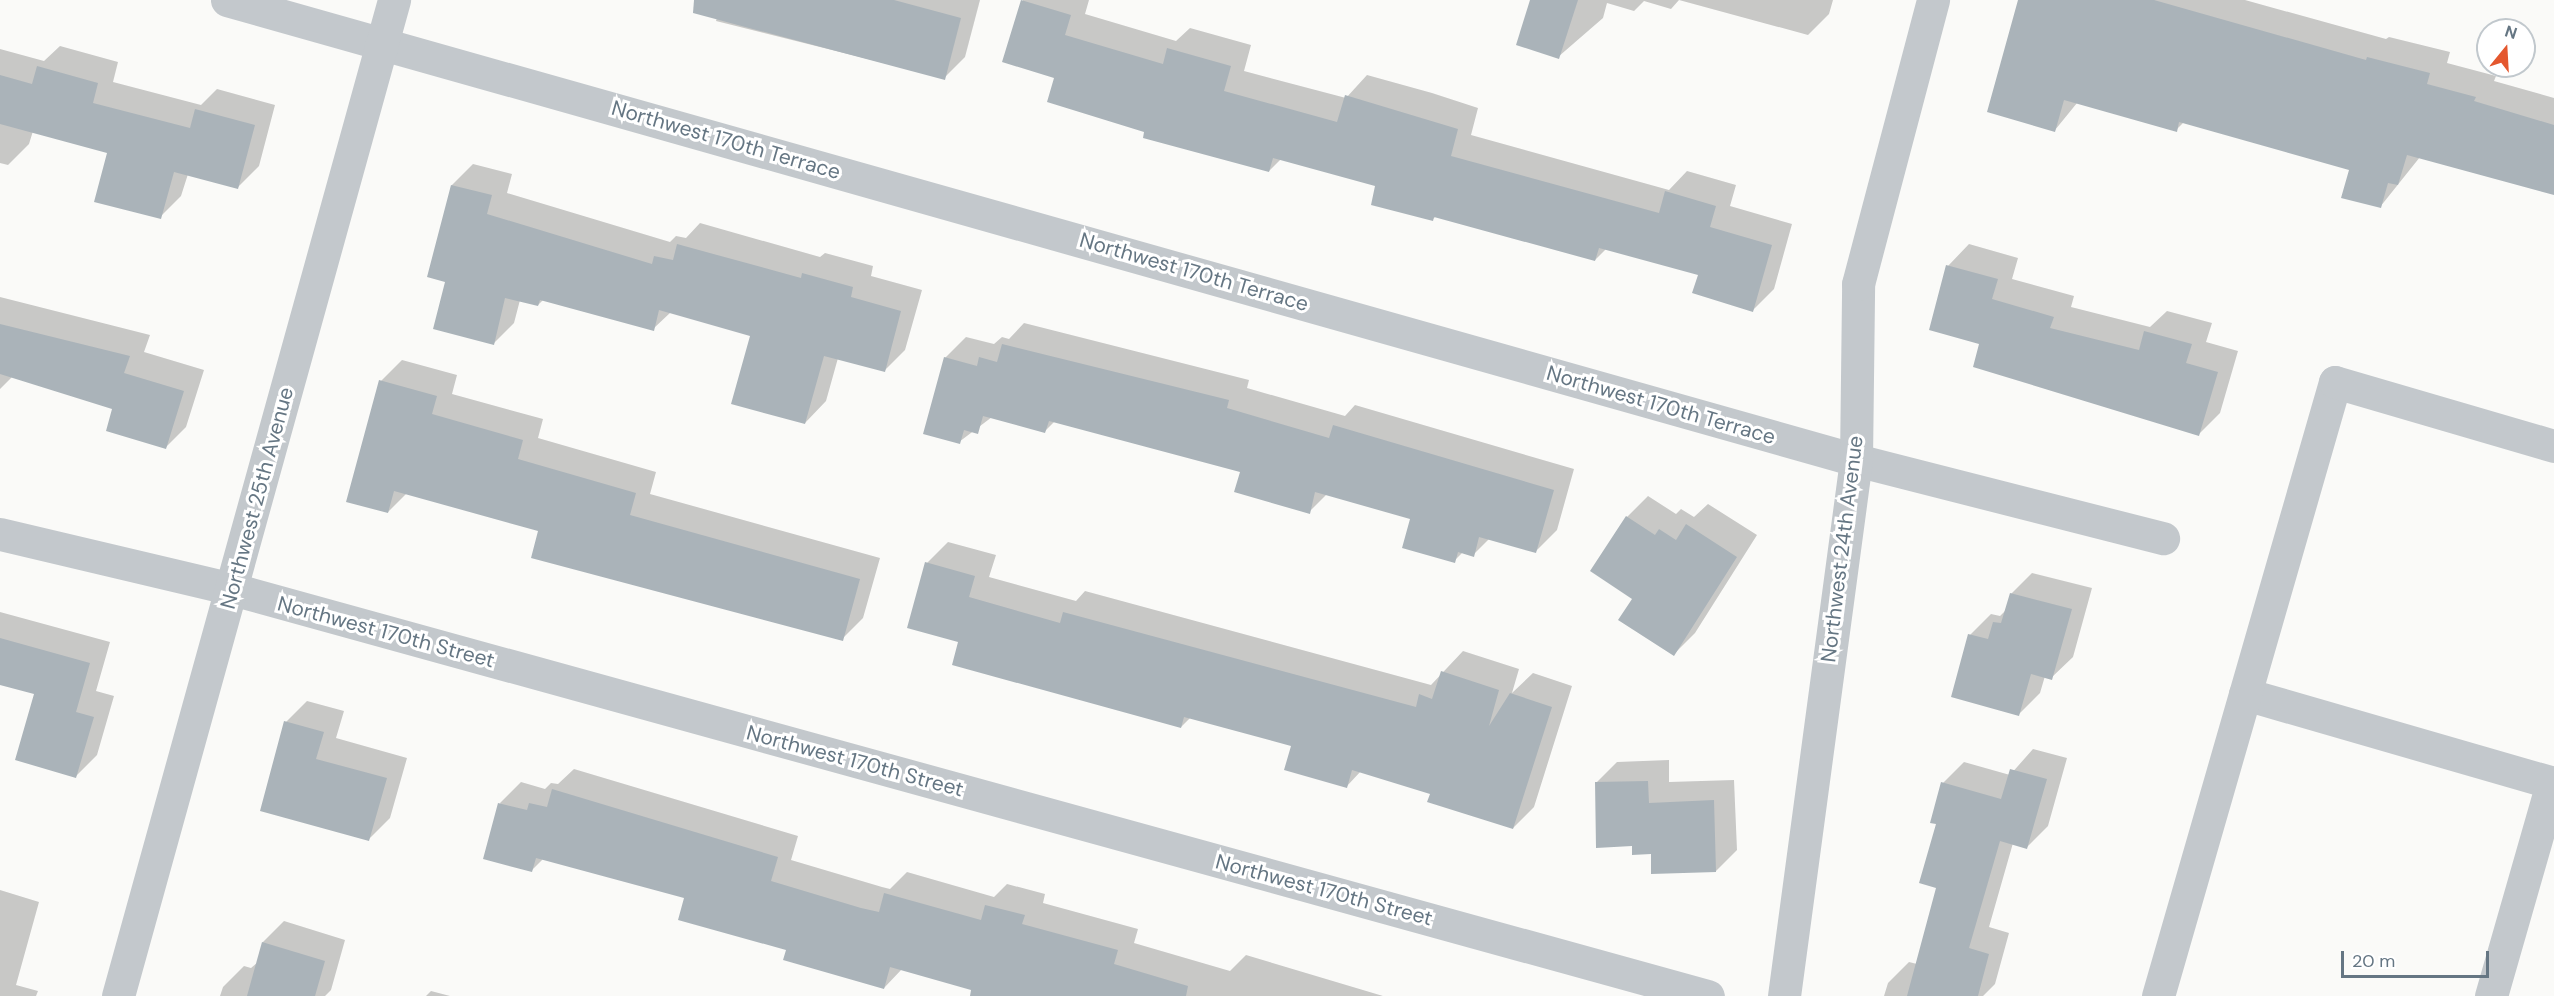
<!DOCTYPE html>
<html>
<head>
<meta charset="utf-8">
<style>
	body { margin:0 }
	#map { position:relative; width:2554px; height:996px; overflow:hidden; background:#fafaf8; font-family:"DM Sans",sans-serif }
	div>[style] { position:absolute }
	.shadow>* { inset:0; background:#0003 }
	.building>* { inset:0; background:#aab3b9 }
	.minor>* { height:33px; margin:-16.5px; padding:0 16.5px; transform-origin:16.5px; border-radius:16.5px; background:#c3c8cc }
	span { translate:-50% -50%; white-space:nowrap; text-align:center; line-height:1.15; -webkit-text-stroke:6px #fff; paint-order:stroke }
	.street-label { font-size:21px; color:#657683 }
	.north { position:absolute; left:2476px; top:18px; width:60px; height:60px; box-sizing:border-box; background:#fff; border:2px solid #c1c8cd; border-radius:50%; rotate:18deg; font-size:16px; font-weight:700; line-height:24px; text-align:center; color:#657683 }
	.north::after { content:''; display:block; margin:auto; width:21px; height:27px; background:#e4572e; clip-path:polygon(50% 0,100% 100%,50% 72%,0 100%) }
	.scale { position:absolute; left:2341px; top:951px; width:148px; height:27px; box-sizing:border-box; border:3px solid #657683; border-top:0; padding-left:8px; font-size:18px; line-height:21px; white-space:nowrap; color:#657683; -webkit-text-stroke:4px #fff; paint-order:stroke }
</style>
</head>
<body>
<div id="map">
	<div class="shadow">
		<div style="clip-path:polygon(722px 0,980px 0,965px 57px,944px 78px,716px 21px)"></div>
		<div style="clip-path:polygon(1023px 0,1089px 0,1085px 14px,1176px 41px,1190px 28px,1251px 45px,1244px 71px,1346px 98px,1367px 75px,1432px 93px,1478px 108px,1471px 135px,1669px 190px,1687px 171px,1736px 185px,1730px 206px,1792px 224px,1774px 289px,1753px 310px,1700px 274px,1606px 249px,1595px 260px,1436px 216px,1432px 220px,1377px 185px,1281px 159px,1269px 171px,1146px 131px,1056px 77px,1004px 61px)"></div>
		<div style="clip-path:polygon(1531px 0,1833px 0,1829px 14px,1808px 35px,1679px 0,1671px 9px,1644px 1px,1634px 11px,1607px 3px,1603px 18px,1558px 57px)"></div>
		<div style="clip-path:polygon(2020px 0,2245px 0,2386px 39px,2389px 37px,2450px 52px,2447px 63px,2496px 76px,2494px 81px,2554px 98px,2554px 193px,2420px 157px,2380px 207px,2351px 169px,2184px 122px,2176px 130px,2077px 103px,2055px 130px)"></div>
		<div style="clip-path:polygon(60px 46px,118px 62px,113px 82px,201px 105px,217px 89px,275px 105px,259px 166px,238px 187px,188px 174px,181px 196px,160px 217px,109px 152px,33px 131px,29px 144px,8px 165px,0 163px,0 49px,44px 61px)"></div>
		<div style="clip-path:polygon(473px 164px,512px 174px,507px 193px,670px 242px,676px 236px,686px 238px,700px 223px,820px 257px,825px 253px,873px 266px,871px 276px,922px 290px,905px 350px,884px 371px,838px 358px,826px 401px,805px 423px,751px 335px,671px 312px,653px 329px,544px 299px,538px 305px,520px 300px,514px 323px,493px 344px,447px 281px,452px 185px)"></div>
		<div style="clip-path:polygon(1969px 244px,2018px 258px,2012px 279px,2074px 296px,2071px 307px,2150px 327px,2167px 311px,2212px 323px,2206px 342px,2238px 351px,2220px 413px,2199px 434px,1981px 343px,1948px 266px)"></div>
		<div style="clip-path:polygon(0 297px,150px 335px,144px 352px,204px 370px,186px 427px,165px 448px,114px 408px,12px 377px,0 389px)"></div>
		<div style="clip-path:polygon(1024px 323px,1249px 380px,1247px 388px,1345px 416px,1355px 405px,1574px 469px,1557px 530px,1536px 551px,1490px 538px,1473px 555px,1463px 552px,1454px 561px,1412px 518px,1327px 494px,1309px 512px,1242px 471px,1055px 421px,1045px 431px,992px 417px,959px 442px,945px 358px,966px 337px,994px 344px,1002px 337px,1009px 339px)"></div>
		<div style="clip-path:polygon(402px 360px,457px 375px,452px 394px,543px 419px,538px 438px,656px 472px,650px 494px,880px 558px,863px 618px,842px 639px,540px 530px,407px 493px,388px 512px,381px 381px)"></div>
		<div style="clip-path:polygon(1648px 496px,1676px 514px,1681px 509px,1694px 517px,1708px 504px,1757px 535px,1695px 633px,1674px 654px,1635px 598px,1627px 517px)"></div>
		<div style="clip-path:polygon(948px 542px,996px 555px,989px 577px,1076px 601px,1085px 591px,1431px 685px,1463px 651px,1519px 669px,1512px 693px,1533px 673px,1572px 686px,1534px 807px,1513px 828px,1432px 793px,1361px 771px,1347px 786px,1293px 745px,1191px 717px,1181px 727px,960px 641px,927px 563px)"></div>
		<div style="clip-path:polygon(2032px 573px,2092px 588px,2073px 657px,2051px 678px,2045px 676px,2040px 693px,2019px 714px,1970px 635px,1991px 614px,2000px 616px,2006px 610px,2011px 594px)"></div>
		<div style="clip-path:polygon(0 612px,110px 642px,96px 691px,114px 696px,97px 755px,76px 776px,36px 693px,0 683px)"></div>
		<div style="clip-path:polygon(307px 701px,344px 711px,336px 738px,407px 758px,390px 818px,369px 839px,286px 722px)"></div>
		<div style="clip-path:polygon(2033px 749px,2067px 758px,2048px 826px,2027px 847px,2013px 843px,1989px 927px,2009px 933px,1995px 984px,1983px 996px,1884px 996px,1888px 983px,1909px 962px,1917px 964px,1938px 887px,1937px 823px,1943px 783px,1964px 762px,2010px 775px)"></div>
		<div style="clip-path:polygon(1669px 760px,1669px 782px,1734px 780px,1737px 850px,1716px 871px,1633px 845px,1596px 783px,1617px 762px)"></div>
		<div style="clip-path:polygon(574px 769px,798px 836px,791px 860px,882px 887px,890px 889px,907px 872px,994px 897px,1007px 884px,1045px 894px,1043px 903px,1138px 929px,1134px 943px,1230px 971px,1246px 955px,1383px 996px,971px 996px,973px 989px,902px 969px,884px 988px,788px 949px,686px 897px,543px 859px,531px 871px,500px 803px,521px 782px,545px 789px,551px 783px,558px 784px)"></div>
		<div style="clip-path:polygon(0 890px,39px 902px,16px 985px,38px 991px,36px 996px,0 996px)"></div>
		<div style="clip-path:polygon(284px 921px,345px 940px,331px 990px,325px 996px,220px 996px,223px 987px,244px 966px,251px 968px,258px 962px,263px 942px)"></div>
		<div style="clip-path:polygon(431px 991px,450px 996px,426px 996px)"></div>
	</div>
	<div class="building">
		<div style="clip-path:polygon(694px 0,894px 0,961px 18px,945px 80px,693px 13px)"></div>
		<div style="clip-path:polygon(1021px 0,1071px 15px,1065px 35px,1163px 64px,1167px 48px,1231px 66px,1224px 91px,1337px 122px,1345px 95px,1458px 129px,1451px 156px,1659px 213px,1665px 191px,1716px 206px,1710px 227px,1772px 245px,1753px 312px,1692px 293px,1698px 275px,1599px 248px,1595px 261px,1434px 217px,1433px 221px,1371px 205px,1375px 186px,1273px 158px,1269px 172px,1143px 138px,1144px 132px,1047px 102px,1054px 78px,1002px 62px)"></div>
		<div style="clip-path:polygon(1530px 0,1578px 0,1559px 59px,1516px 45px)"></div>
		<div style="clip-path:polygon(2018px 0,2154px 0,2366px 60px,2367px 57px,2430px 73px,2427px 84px,2476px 97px,2474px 101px,2554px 125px,2554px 195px,2407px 155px,2398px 185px,2388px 183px,2381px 208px,2341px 198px,2349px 170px,2179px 122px,2177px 132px,2064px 100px,2055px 132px,1987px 112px)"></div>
		<div style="clip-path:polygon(37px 66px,98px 83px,93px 103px,190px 128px,195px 109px,255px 125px,238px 189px,174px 172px,161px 219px,94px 202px,107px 153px,0 124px,0 75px,32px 84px)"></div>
		<div style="clip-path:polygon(451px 185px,492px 195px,487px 214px,652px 264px,654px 256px,673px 260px,677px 244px,801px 278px,802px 273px,853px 287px,851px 297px,901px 311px,885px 372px,824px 356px,805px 424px,731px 404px,750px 336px,659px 310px,654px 331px,540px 300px,538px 306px,505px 298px,494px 345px,433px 329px,445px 282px,427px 277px)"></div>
		<div style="clip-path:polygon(1946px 265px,1998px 279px,1992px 299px,2054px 317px,2050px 328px,2139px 350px,2144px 331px,2192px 344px,2186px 363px,2218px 372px,2199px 436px,1973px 367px,1979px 344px,1929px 330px)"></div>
		<div style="clip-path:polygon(0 324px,130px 356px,124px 373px,184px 391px,166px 449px,106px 431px,112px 409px,0 374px)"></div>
		<div style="clip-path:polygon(1002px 344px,1229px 400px,1227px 408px,1329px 438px,1333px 425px,1554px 490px,1536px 553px,1479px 537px,1474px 557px,1458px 552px,1455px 563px,1402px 548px,1410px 519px,1315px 492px,1310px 514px,1234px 492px,1240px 472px,1049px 421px,1045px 433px,983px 416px,978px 434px,964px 430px,960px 444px,923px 434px,944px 357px,977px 366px,979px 357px,997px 362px)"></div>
		<div style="clip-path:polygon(379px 380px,437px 396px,432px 414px,523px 440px,518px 459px,636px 493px,630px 515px,860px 579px,843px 641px,531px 558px,538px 531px,394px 491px,388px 513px,346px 502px)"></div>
		<div style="clip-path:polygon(1626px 516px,1655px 535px,1659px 529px,1676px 540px,1686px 524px,1737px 557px,1674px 656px,1618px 620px,1632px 599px,1590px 571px)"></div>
		<div style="clip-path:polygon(925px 562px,975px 576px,969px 597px,1060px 623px,1063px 612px,1416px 707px,1419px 694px,1432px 699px,1441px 671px,1499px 690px,1489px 726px,1510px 693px,1552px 707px,1513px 829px,1427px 802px,1430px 794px,1352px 770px,1347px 788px,1284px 770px,1291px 746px,1184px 717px,1181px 728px,952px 665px,958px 642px,907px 628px)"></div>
		<div style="clip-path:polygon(2010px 593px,2072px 609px,2052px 680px,2031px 674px,2019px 716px,1951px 697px,1968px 634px,1988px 639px,1993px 622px,2001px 623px)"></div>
		<div style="clip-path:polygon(0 638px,90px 663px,76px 712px,94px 717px,76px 778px,15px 760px,34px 694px,0 685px)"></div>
		<div style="clip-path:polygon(284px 721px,324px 732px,316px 759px,387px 778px,369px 841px,260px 811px)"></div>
		<div style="clip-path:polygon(2010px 769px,2047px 779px,2027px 849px,2000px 841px,1969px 948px,1989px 954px,1978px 996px,1907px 996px,1936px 888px,1919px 883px,1936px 824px,1930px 823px,1941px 782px,2001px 799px)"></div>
		<div style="clip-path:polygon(1648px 781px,1649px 803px,1714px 800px,1716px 872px,1651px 874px,1651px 854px,1632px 855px,1632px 846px,1596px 848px,1595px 782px)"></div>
		<div style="clip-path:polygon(552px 789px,778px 857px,771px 881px,861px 908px,879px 912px,884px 893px,981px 920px,985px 905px,1025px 915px,1022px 924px,1118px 950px,1114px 964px,1188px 986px,1186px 996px,970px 996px,971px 990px,890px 967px,884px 989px,783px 960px,786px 950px,678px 920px,684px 898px,536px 858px,532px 872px,483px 859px,498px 803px,527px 810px,529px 803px,547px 807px)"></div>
		<div style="clip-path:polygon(262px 942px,325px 961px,315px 996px,247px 996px)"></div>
	</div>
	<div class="minor">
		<div style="left:227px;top:0;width:1693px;rotate:15.77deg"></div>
		<div style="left:1856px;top:460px;width:317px;rotate:14.3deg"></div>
		<div style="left:0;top:534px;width:238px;rotate:13.3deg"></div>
		<div style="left:232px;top:589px;width:1531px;rotate:15.42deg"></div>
		<div style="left:2245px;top:694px;width:322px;rotate:16.1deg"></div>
		<div style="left:118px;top:996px;width:1034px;rotate:-74.51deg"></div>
		<div style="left:1784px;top:996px;width:541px;rotate:-82.35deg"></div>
		<div style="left:1856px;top:460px;width:176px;rotate:-89.3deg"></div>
		<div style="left:1858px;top:284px;width:294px;rotate:-75.2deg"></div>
		<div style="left:2158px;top:996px;width:639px;rotate:-73.92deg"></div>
		<div style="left:2335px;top:382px;width:228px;rotate:16.3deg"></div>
		<div style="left:2491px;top:996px;width:222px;rotate:-74deg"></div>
	</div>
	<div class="street-label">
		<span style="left:726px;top:140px;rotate:16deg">Northwest 170th Terrace</span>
		<span style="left:1194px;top:272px;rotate:16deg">Northwest 170th Terrace</span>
		<span style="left:1661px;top:405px;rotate:16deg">Northwest 170th Terrace</span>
		<span style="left:257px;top:498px;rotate:-75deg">Northwest 25th Avenue</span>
		<span style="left:1842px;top:549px;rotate:-83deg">Northwest 24th Avenue</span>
		<span style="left:386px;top:632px;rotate:15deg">Northwest 170th Street</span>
		<span style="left:855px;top:761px;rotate:15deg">Northwest 170th Street</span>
		<span style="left:1324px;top:890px;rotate:15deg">Northwest 170th Street</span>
	</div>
	<div class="north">N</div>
	<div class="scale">20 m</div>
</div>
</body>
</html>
